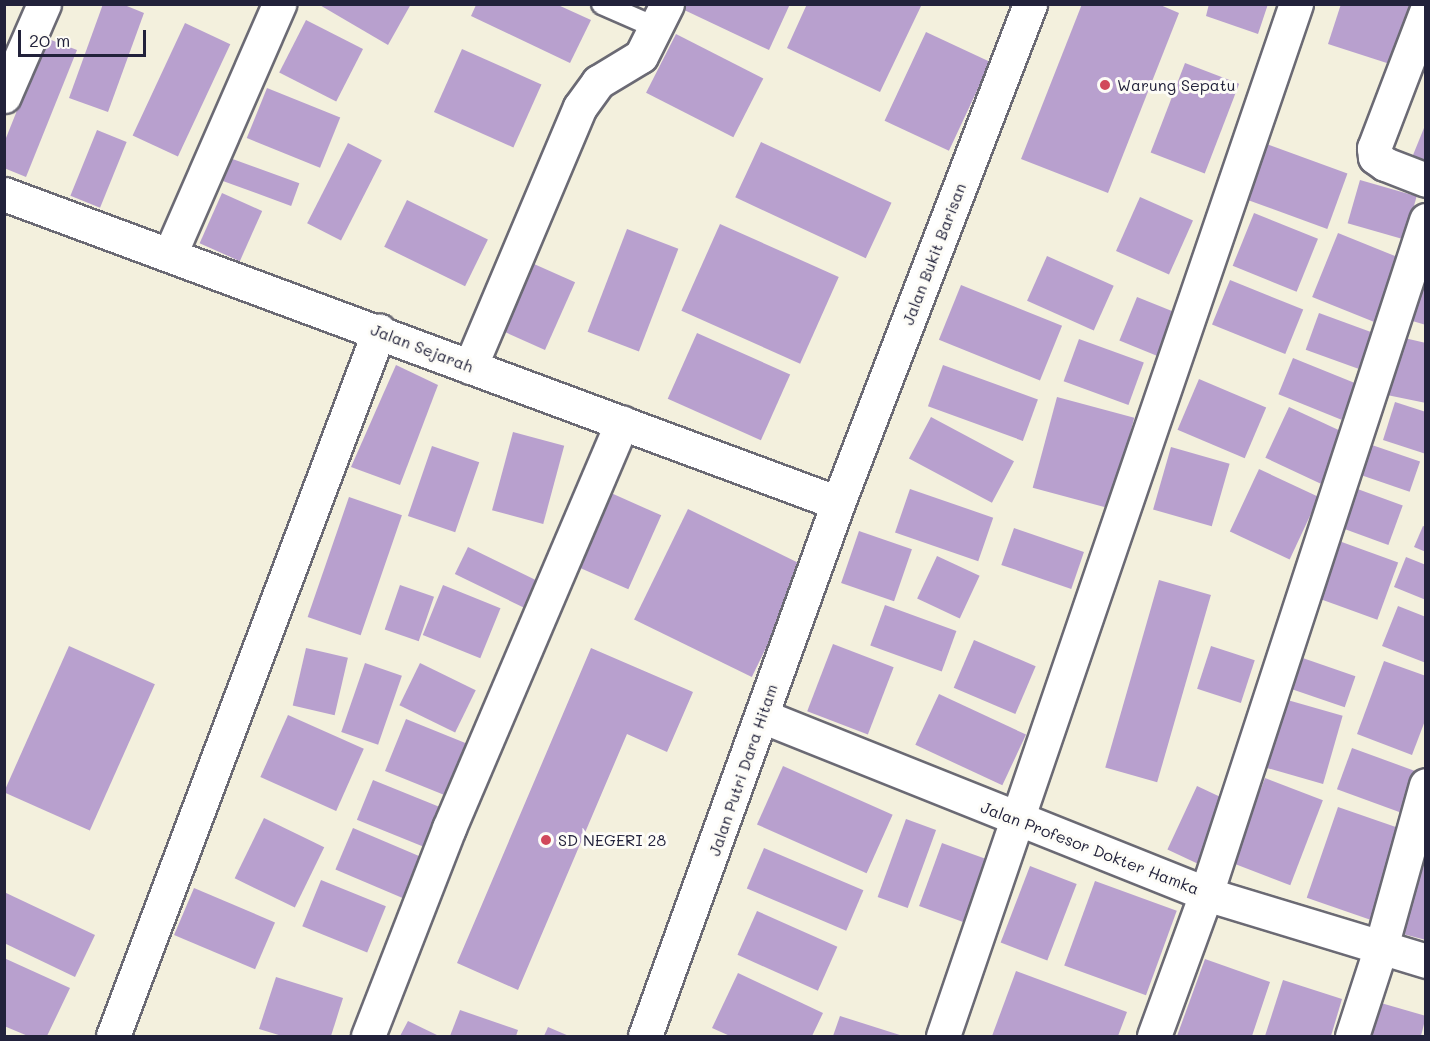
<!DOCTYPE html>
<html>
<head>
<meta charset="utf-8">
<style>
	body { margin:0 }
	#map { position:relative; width:1430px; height:1041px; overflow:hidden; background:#f3f0dd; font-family:Mali,sans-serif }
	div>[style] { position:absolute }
	.building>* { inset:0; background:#b8a0ce; transform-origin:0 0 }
	.roads { filter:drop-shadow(2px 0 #6b6a74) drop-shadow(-2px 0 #6b6a74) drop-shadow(0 2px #6b6a74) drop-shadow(0 -2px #6b6a74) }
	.service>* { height:20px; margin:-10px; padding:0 10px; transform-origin:10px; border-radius:10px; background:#fff }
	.minor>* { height:33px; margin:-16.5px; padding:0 16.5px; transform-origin:16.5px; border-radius:16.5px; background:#fff }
	.tertiary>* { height:33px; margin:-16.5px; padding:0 16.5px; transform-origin:16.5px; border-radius:16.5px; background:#fff }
	.dots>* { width:16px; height:16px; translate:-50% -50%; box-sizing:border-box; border:3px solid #fdfcf7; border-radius:50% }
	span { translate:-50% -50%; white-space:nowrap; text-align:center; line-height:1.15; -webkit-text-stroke:6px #fdfcf7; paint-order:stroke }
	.poi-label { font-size:16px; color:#22223b }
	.left { translate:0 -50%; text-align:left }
	.street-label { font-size:16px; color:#22223b }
	.frame { position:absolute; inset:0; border:6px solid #22223b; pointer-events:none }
	.scale { position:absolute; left:18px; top:30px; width:128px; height:27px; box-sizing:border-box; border:3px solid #22223b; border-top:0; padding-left:8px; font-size:18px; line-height:21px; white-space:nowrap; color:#22223b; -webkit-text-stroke:4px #fdfcf7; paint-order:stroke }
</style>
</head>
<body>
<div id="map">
	<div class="building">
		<div style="clip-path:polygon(103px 4px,122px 4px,144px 13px,108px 112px,69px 98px)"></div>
		<div style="clip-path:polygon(318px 4px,411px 4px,388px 45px)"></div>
		<div style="clip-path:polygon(681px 4px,790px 4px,769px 50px,680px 8px)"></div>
		<div style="clip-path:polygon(807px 4px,922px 4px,880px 92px,787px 48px)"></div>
		<div style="clip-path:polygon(1082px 4px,1158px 4px,1179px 13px,1108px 193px,1021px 159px)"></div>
		<div style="clip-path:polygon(1209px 4px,1268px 4px,1258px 34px,1206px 16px)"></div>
		<div style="clip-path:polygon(1341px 4px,1413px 4px,1393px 65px,1328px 44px)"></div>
		<div style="clip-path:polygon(476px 5px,558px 5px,591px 20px,570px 63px,471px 16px)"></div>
		<div style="left:306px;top:20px;width:64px;height:59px;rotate:27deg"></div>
		<div style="left:185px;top:23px;width:50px;height:124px;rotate:25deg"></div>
		<div style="left:926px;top:32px;width:71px;height:98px;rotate:25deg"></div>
		<div style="left:676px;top:34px;width:98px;height:66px;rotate:27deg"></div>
		<div style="clip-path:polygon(46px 38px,77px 50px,26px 177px,4px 168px,4px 143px)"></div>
		<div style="left:462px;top:49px;width:87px;height:69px;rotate:24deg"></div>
		<div style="left:1185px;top:63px;width:58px;height:96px;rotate:21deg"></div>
		<div style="left:267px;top:88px;width:79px;height:54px;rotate:22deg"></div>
		<div style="clip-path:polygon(1426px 123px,1426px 166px,1411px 160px)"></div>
		<div style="left:97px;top:130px;width:32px;height:71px;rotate:22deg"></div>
		<div style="left:761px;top:142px;width:144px;height:61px;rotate:25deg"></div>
		<div style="left:1261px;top:142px;width:92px;height:59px;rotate:20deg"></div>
		<div style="left:348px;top:143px;width:38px;height:90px;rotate:27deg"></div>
		<div style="left:227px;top:157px;width:77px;height:24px;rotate:20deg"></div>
		<div style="left:1360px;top:180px;width:59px;height:45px;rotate:16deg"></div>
		<div style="left:222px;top:193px;width:44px;height:55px;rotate:24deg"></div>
		<div style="left:1140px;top:197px;width:58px;height:59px;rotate:24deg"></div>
		<div style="left:407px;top:200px;width:90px;height:52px;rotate:26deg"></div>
		<div style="left:1254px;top:213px;width:69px;height:57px;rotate:22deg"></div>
		<div style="left:720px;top:224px;width:130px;height:95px;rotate:24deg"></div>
		<div style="left:627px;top:229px;width:55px;height:110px;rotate:21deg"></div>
		<div style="left:1338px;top:233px;width:67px;height:69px;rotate:22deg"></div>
		<div style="left:1047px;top:256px;width:73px;height:49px;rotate:24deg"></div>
		<div style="left:534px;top:264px;width:45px;height:74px;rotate:24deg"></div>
		<div style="clip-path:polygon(1426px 273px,1426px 325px,1409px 320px)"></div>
		<div style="left:1230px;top:280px;width:79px;height:48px;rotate:22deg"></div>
		<div style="left:961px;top:285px;width:109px;height:59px;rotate:22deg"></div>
		<div style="left:1137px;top:297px;width:43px;height:47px;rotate:22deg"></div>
		<div style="left:1319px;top:313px;width:56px;height:39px;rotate:20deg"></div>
		<div style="left:697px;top:333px;width:102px;height:72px;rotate:24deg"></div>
		<div style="clip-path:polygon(1400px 337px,1426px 343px,1426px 403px,1387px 395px)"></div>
		<div style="left:1079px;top:339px;width:69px;height:45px;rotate:20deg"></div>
		<div style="left:1293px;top:358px;width:68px;height:39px;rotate:22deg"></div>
		<div style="clip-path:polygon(396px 365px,438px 385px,400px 485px,351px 467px)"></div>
		<div style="left:943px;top:365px;width:101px;height:44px;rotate:20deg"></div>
		<div style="left:1199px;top:379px;width:73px;height:55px;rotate:23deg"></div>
		<div style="left:1057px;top:397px;width:80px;height:94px;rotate:15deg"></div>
		<div style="clip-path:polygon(1395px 402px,1426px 412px,1426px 454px,1383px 440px)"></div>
		<div style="left:1289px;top:407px;width:63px;height:56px;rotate:25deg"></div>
		<div style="left:931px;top:417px;width:94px;height:47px;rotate:28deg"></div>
		<div style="left:513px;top:432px;width:53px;height:81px;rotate:15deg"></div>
		<div style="left:1369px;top:444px;width:54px;height:32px;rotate:19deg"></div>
		<div style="left:432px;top:446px;width:50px;height:74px;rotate:19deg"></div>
		<div style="left:1171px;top:447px;width:61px;height:65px;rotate:16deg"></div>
		<div style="left:1259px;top:469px;width:66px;height:69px;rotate:25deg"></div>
		<div style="left:1352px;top:487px;width:54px;height:42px;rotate:20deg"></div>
		<div style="left:910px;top:489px;width:88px;height:46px;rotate:19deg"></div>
		<div style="left:611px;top:493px;width:55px;height:81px;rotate:24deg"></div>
		<div style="left:349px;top:497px;width:56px;height:127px;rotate:19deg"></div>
		<div style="left:688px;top:509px;width:131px;height:123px;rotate:26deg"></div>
		<div style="clip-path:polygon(1423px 526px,1426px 527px,1426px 552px,1414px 547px)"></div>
		<div style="left:1014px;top:528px;width:74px;height:39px;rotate:19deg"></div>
		<div style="left:859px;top:531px;width:56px;height:55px;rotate:19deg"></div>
		<div style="left:1339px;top:541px;width:63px;height:61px;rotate:20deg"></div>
		<div style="left:468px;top:547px;width:77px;height:30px;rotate:26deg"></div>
		<div style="left:937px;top:556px;width:47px;height:47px;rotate:25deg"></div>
		<div style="clip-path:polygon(1406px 557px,1426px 565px,1426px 600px,1394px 587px)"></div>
		<div style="left:1159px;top:580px;width:54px;height:195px;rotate:16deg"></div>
		<div style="left:400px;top:585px;width:36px;height:47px;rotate:19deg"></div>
		<div style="left:443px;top:585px;width:62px;height:54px;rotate:22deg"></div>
		<div style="left:885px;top:605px;width:76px;height:43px;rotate:20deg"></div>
		<div style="clip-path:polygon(1398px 606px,1426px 617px,1426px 663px,1382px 646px)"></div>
		<div style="left:974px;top:640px;width:67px;height:52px;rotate:23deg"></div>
		<div style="left:833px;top:644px;width:65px;height:72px;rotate:21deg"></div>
		<div style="left:69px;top:646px;width:94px;height:160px;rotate:24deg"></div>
		<div style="left:1211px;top:646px;width:46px;height:45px;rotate:18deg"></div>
		<div style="left:306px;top:648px;width:43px;height:59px;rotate:13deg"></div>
		<div style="clip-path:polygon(591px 648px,693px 692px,667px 752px,627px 734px,518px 990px,457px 963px)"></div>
		<div style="left:1294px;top:655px;width:65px;height:33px;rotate:19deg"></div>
		<div style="clip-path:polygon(1384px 661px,1426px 676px,1426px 718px,1412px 755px,1357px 734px)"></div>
		<div style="left:365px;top:663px;width:39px;height:73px;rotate:19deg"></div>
		<div style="left:420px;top:663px;width:62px;height:47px;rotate:26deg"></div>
		<div style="left:939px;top:694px;width:96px;height:56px;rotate:25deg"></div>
		<div style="left:1284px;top:699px;width:61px;height:71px;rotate:16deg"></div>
		<div style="left:288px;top:715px;width:83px;height:68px;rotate:24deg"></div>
		<div style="left:406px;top:719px;width:68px;height:56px;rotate:22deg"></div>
		<div style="left:1352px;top:748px;width:75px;height:44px;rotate:20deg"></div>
		<div style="left:783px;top:766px;width:120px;height:64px;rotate:24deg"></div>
		<div style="left:1265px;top:778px;width:62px;height:91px;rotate:21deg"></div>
		<div style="left:373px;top:780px;width:72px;height:43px;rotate:22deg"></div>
		<div style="left:1197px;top:786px;width:33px;height:70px;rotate:25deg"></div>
		<div style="left:1338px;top:807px;width:68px;height:96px;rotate:19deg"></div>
		<div style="left:264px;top:818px;width:67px;height:67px;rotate:26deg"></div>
		<div style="left:906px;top:819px;width:32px;height:83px;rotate:20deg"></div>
		<div style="left:353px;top:828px;width:80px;height:45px;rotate:23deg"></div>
		<div style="left:942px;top:843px;width:52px;height:67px;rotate:20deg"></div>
		<div style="left:764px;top:848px;width:108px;height:44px;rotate:23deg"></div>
		<div style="clip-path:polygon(1426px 858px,1426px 940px,1403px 934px)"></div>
		<div style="left:1030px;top:866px;width:50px;height:82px;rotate:21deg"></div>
		<div style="left:321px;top:880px;width:70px;height:50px;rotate:22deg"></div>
		<div style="left:1095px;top:881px;width:87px;height:90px;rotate:20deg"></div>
		<div style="left:194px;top:888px;width:88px;height:51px;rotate:23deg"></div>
		<div style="clip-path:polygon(4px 892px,95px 935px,75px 977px,4px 943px)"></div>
		<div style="left:757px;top:911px;width:88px;height:48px;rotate:24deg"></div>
		<div style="clip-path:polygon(4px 958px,70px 988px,47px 1036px,28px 1036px,4px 1026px)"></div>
		<div style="clip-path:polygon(1205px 959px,1270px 982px,1252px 1036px,1177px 1036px)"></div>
		<div style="clip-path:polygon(1016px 971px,1127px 1012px,1118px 1036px,992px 1036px)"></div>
		<div style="clip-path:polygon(738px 973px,823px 1013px,812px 1036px,730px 1036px,712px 1028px)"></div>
		<div style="clip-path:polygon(276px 977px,343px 998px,331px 1036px,282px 1036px,259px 1029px)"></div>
		<div style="clip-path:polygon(1283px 980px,1342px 999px,1331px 1036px,1265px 1036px)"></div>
		<div style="clip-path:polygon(1381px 1003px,1426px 1016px,1421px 1036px,1371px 1036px)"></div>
		<div style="clip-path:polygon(460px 1010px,518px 1030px,516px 1036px,450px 1036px)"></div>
		<div style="clip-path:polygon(840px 1016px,903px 1036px,833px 1036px)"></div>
		<div style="clip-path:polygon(408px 1021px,439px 1036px,400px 1036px)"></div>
		<div style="clip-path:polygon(548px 1027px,569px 1036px,544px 1036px)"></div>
	</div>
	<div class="roads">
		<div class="service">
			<div style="left:602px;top:4px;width:60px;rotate:23.6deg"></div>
		</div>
		<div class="minor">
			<div style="left:1426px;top:12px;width:146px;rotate:110.9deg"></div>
			<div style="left:1374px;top:148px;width:9px;rotate:84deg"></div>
			<div style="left:1375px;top:157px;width:12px;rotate:35deg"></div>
			<div style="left:1385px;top:164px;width:44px;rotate:21.3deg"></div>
			<div style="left:4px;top:96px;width:100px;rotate:-66.5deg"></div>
			<div style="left:4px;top:194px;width:889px;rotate:20.33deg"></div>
			<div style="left:170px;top:254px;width:273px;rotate:-66.4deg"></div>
			<div style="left:470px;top:367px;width:282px;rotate:-67.1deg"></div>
			<div style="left:580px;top:107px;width:31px;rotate:-54deg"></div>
			<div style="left:598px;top:82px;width:50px;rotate:-31.2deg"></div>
			<div style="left:641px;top:56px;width:58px;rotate:-63.4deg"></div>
			<div style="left:762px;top:716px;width:478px;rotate:21.8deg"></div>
			<div style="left:1206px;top:894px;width:230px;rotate:16.9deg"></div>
			<div style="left:113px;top:1036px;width:754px;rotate:-69.33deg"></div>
			<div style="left:368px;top:1036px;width:223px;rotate:-68.7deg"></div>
			<div style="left:449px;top:828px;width:441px;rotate:-66.9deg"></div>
			<div style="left:943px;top:1036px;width:1091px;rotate:-71.12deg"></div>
			<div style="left:1154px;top:1036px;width:151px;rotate:-69.9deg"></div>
			<div style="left:1206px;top:894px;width:709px;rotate:-71.92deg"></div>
			<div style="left:1352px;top:1036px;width:94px;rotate:-72deg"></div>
			<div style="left:1381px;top:947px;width:168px;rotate:-74.5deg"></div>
		</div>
		<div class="tertiary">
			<div style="left:645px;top:1036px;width:567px;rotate:-70.09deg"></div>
			<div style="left:838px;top:503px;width:535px;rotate:-68.95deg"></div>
		</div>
	</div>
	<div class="dots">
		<div style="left:1105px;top:85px;background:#d1495b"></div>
		<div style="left:546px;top:840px;background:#d1495b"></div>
	</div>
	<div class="poi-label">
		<span class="left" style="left:1117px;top:85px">Warung Sepatu</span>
		<span class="left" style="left:558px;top:840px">SD NEGERI 28</span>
	</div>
	<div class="street-label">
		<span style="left:934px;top:254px;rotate:-69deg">Jalan Bukit Barisan</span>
		<span style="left:422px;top:348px;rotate:21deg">Jalan Sejarah</span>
		<span style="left:743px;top:770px;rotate:-71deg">Jalan Putri Dara Hitam</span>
		<span style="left:1090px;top:848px;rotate:21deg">Jalan Profesor Dokter Hamka</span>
	</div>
	<div class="frame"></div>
	<div class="scale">20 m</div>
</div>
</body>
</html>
